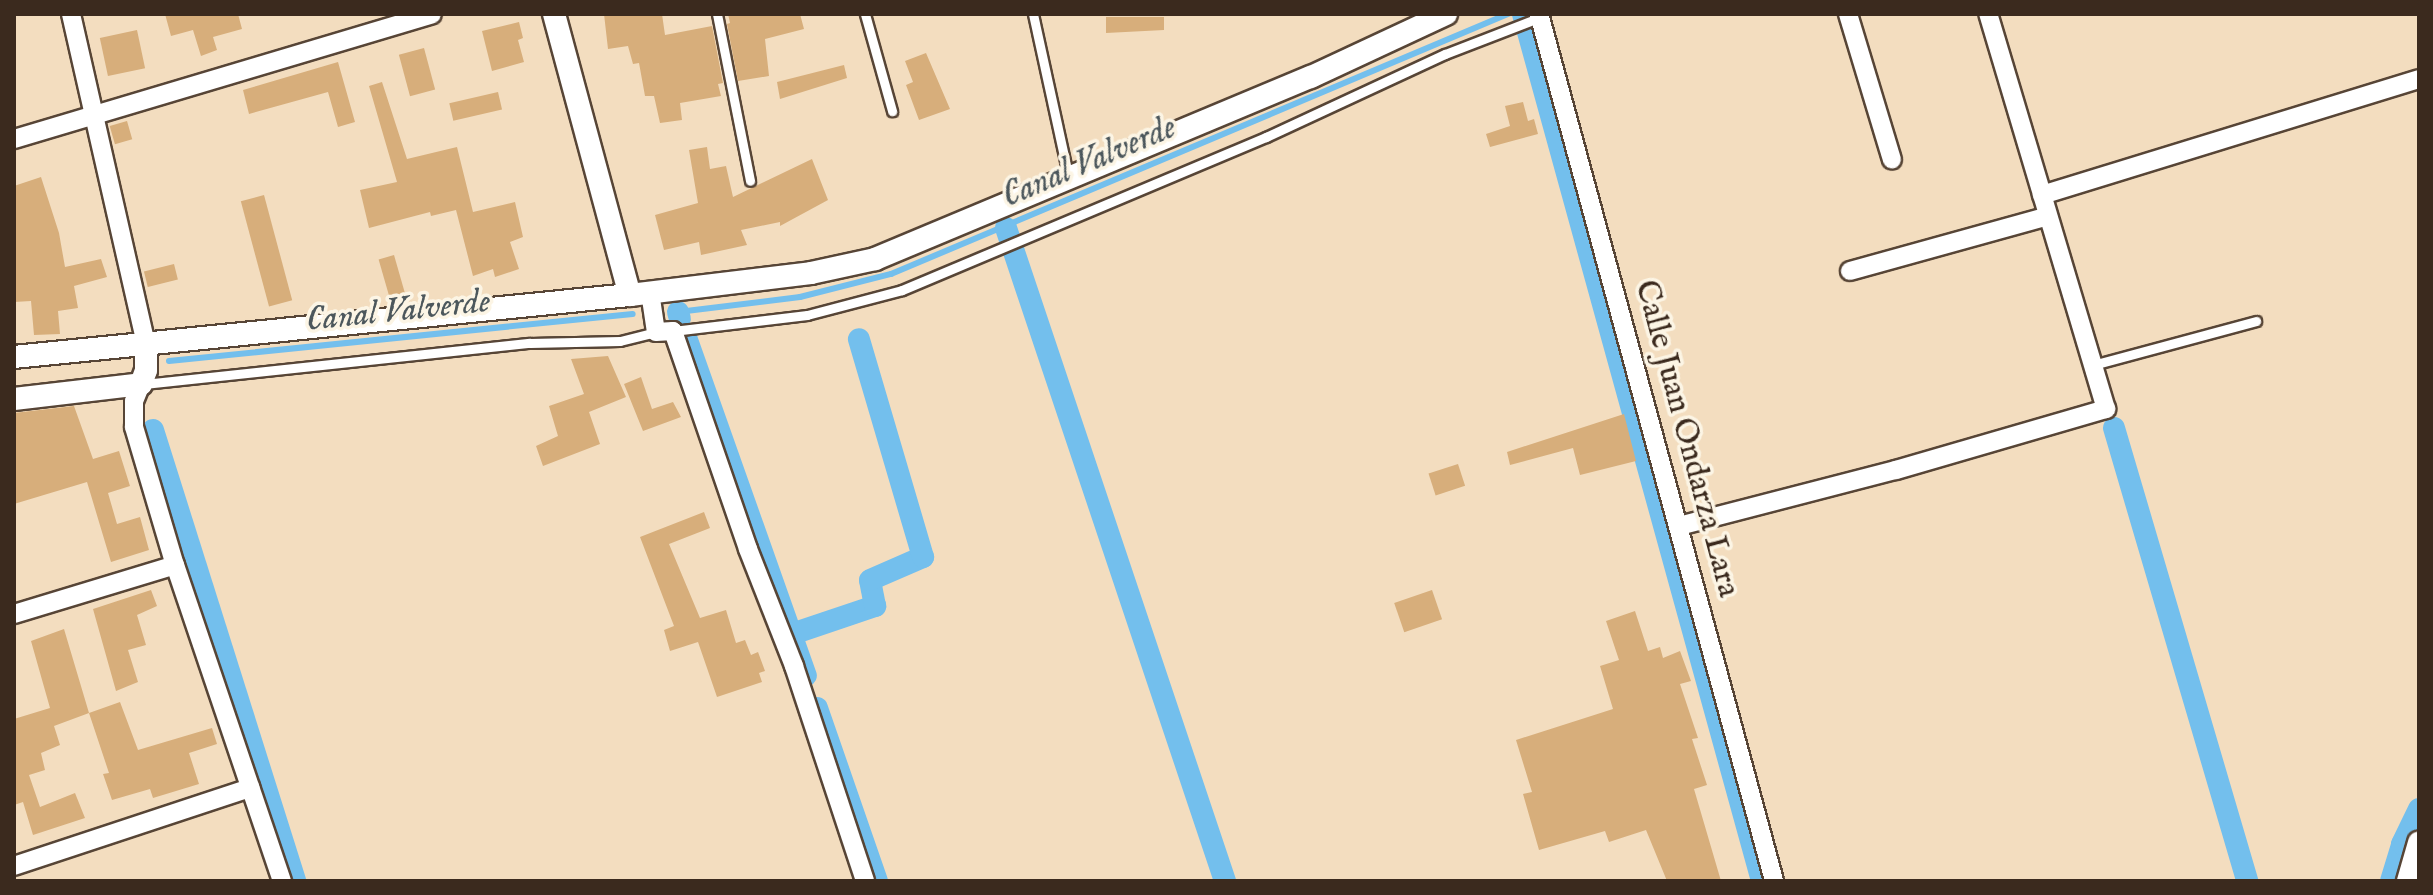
<!DOCTYPE html>
<html>
<head>
<meta charset="utf-8">
<style>
	body { margin:0 }
	#map { position:relative; width:2433px; height:895px; overflow:hidden; background:#f3ddbf; font-family:"IM FELL English",serif }
	div>[style] { position:absolute }
	.stream>* { height:6px; margin:-3px; padding:0 3px; transform-origin:3px; border-radius:3px; background:#73bfed }
	.canal>* { height:22px; margin:-11px; padding:0 11px; transform-origin:11px; border-radius:11px; background:#73bfed }
	.building>* { inset:0; background:#d7ae7b; transform-origin:0 0 }
	.roads { filter:drop-shadow(2px 0 #574536) drop-shadow(-2px 0 #574536) drop-shadow(0 2px #574536) drop-shadow(0 -2px #574536) }
	.service>* { height:9px; margin:-4.5px; padding:0 4.5px; transform-origin:4.5px; border-radius:4.5px; background:#fff }
	.minor>* { height:18px; margin:-9px; padding:0 9px; transform-origin:9px; border-radius:9px; background:#fff }
	.tertiary>* { height:22px; margin:-11px; padding:0 11px; transform-origin:11px; border-radius:11px; background:#fff }
	span { translate:-50% -50%; white-space:nowrap; text-align:center; line-height:1.15; -webkit-text-stroke:7px #fcf5e5; paint-order:stroke }
	.street-label { font-size:32px; color:#3b2a1e }
	.water-label { font-size:34px; color:#4c575c; font-style:italic }
	.frame { position:absolute; inset:0; border:16px solid #3b2a1e; pointer-events:none }
</style>
</head>
<body>
<div id="map">
	<div class="stream">
		<div style="left:678px;top:312px;width:123px;rotate:-7deg"></div>
		<div style="left:800px;top:297px;width:94px;rotate:-14.2deg"></div>
		<div style="left:891px;top:274px;width:670px;rotate:-22.85deg"></div>
		<div style="left:169px;top:361px;width:466px;rotate:-5.8deg"></div>
	</div>
	<div class="canal">
		<div style="left:1523px;top:14px;width:899px;rotate:74.59deg"></div>
		<div style="left:1006px;top:228px;width:689px;rotate:71.46deg"></div>
		<div style="left:678px;top:312px;width:7px;rotate:74deg"></div>
		<div style="left:687px;top:340px;width:356px;rotate:70.5deg"></div>
		<div style="left:2114px;top:428px;width:472px;rotate:73.6deg"></div>
		<div style="left:153px;top:430px;width:473px;rotate:72.5deg"></div>
		<div style="left:792px;top:634px;width:88px;rotate:-18.6deg"></div>
		<div style="left:875px;top:606px;width:26px;rotate:-101deg"></div>
		<div style="left:870px;top:580px;width:58px;rotate:-23.5deg"></div>
		<div style="left:923px;top:557px;width:227px;rotate:-106.4deg"></div>
		<div style="left:817px;top:708px;width:183px;rotate:70.9deg"></div>
		<div style="left:2391px;top:881px;width:39px;rotate:-73deg"></div>
		<div style="left:2402px;top:844px;width:39px;rotate:-64deg"></div>
	</div>
	<div class="building">
		<div style="clip-path:polygon(165px 14px,238px 14px,242px 29px,213px 37px,217px 50px,201px 56px,193px 30px,171px 36px)"></div>
		<div style="clip-path:polygon(604px 14px,662px 14px,665px 35px,712px 26px,723px 83px,718px 84px,721px 96px,680px 103px,682px 120px,660px 123px,654px 96px,645px 96px,639px 63px,633px 64px,628px 46px,608px 49px)"></div>
		<div style="clip-path:polygon(728px 14px,800px 14px,804px 29px,765px 39px,769px 76px,738px 81px,727px 24px,730px 23px)"></div>
		<div style="clip-path:polygon(1106px 17px,1164px 17px,1164px 30px,1106px 33px)"></div>
		<div style="clip-path:polygon(519px 22px,523px 38px,518px 40px,524px 62px,492px 71px,482px 31px)"></div>
		<div style="left:137px;top:30px;width:39px;height:38px;rotate:78deg"></div>
		<div style="left:424px;top:48px;width:43px;height:26px;rotate:75deg"></div>
		<div style="clip-path:polygon(926px 53px,950px 109px,919px 120px,906px 85px,913px 82px,905px 61px)"></div>
		<div style="clip-path:polygon(338px 62px,355px 122px,338px 127px,328px 92px,249px 114px,243px 90px)"></div>
		<div style="clip-path:polygon(844px 65px,847px 78px,780px 99px,777px 82px)"></div>
		<div style="clip-path:polygon(382px 82px,407px 159px,457px 147px,473px 212px,515px 202px,523px 237px,510px 242px,519px 269px,495px 277px,493px 269px,473px 276px,456px 210px,431px 216px,430px 212px,369px 228px,360px 190px,397px 182px,369px 86px)"></div>
		<div style="left:498px;top:92px;width:18px;height:50px;rotate:77deg"></div>
		<div style="clip-path:polygon(1523px 102px,1528px 121px,1534px 119px,1538px 134px,1490px 147px,1486px 134px,1510px 126px,1505px 106px)"></div>
		<div style="left:127px;top:121px;width:19px;height:18px;rotate:74deg"></div>
		<div style="clip-path:polygon(707px 147px,710px 169px,726px 166px,733px 197px,812px 159px,828px 200px,780px 226px,780px 222px,741px 230px,747px 245px,701px 255px,699px 242px,664px 250px,655px 215px,698px 203px,689px 150px)"></div>
		<div style="clip-path:polygon(41px 177px,59px 233px,65px 267px,101px 259px,107px 277px,74px 286px,78px 308px,58px 311px,60px 334px,34px 335px,31px 301px,14px 302px,14px 186px)"></div>
		<div style="left:264px;top:195px;width:109px;height:24px;rotate:75deg"></div>
		<div style="left:394px;top:255px;width:47px;height:16px;rotate:74deg"></div>
		<div style="left:174px;top:264px;width:16px;height:31px;rotate:76deg"></div>
		<div style="clip-path:polygon(608px 356px,626px 397px,589px 412px,600px 444px,543px 466px,536px 446px,558px 436px,549px 406px,584px 394px,571px 359px)"></div>
		<div style="clip-path:polygon(641px 377px,652px 409px,673px 402px,681px 417px,643px 431px,624px 384px)"></div>
		<div style="clip-path:polygon(74px 406px,93px 459px,119px 451px,130px 486px,108px 493px,117px 524px,140px 517px,149px 550px,111px 562px,87px 482px,14px 504px,14px 413px)"></div>
		<div style="clip-path:polygon(1624px 414px,1636px 461px,1580px 475px,1573px 448px,1510px 465px,1507px 452px)"></div>
		<div style="left:1458px;top:464px;width:23px;height:31px;rotate:72deg"></div>
		<div style="clip-path:polygon(704px 512px,710px 528px,669px 544px,700px 618px,726px 610px,736px 643px,745px 640px,751px 655px,758px 652px,765px 671px,759px 673px,762px 682px,717px 697px,698px 642px,670px 651px,664px 630px,674px 626px,640px 537px)"></div>
		<div style="clip-path:polygon(151px 590px,157px 606px,137px 615px,146px 645px,128px 650px,138px 682px,116px 691px,93px 609px)"></div>
		<div style="left:1432px;top:590px;width:31px;height:40px;rotate:71deg"></div>
		<div style="clip-path:polygon(1635px 611px,1648px 651px,1660px 647px,1663px 658px,1680px 651px,1691px 681px,1680px 684px,1698px 738px,1692px 739px,1707px 785px,1694px 789px,1721px 881px,1667px 881px,1646px 830px,1609px 842px,1605px 831px,1539px 850px,1523px 794px,1532px 792px,1516px 740px,1613px 709px,1600px 666px,1619px 660px,1606px 621px)"></div>
		<div style="clip-path:polygon(64px 629px,89px 713px,54px 726px,60px 745px,41px 753px,45px 770px,29px 775px,40px 807px,75px 793px,85px 818px,33px 835px,23px 802px,14px 805px,14px 719px,50px 708px,31px 641px)"></div>
		<div style="clip-path:polygon(120px 702px,138px 750px,212px 728px,217px 744px,189px 753px,199px 784px,153px 798px,150px 789px,112px 800px,103px 774px,109px 773px,89px 713px)"></div>
	</div>
	<div class="roads">
		<div class="service">
			<div style="left:717px;top:14px;width:170px;rotate:78.8deg"></div>
			<div style="left:865px;top:14px;width:101px;rotate:74.4deg"></div>
			<div style="left:1033px;top:14px;width:169px;rotate:77.7deg"></div>
			<div style="left:673px;top:331px;width:135px;rotate:-6.8deg"></div>
			<div style="left:807px;top:315px;width:98px;rotate:-14.7deg"></div>
			<div style="left:902px;top:290px;width:395px;rotate:-22.8deg"></div>
			<div style="left:1266px;top:137px;width:197px;rotate:-24.9deg"></div>
			<div style="left:1445px;top:54px;width:103px;rotate:-21.1deg"></div>
			<div style="left:2093px;top:365px;width:169px;rotate:-15.1deg"></div>
			<div style="left:144px;top:384px;width:388px;rotate:-6.1deg"></div>
			<div style="left:530px;top:343px;width:90px;rotate:-1.3deg"></div>
			<div style="left:620px;top:341px;width:37px;rotate:-14deg"></div>
		</div>
		<div class="minor">
			<div style="left:71px;top:14px;width:337px;rotate:77.2deg"></div>
			<div style="left:1539px;top:14px;width:898px;rotate:74.83deg"></div>
			<div style="left:1848px;top:14px;width:152px;rotate:73.2deg"></div>
			<div style="left:14px;top:139px;width:436px;rotate:-16.6deg"></div>
			<div style="left:2042px;top:195px;width:394px;rotate:-17.1deg"></div>
			<div style="left:1850px;top:271px;width:205px;rotate:-15.5deg"></div>
			<div style="left:650px;top:292px;width:40px;rotate:81.5deg"></div>
			<div style="left:656px;top:332px;width:17px;rotate:-3deg"></div>
			<div style="left:673px;top:331px;width:231px;rotate:71deg"></div>
			<div style="left:748px;top:549px;width:126px;rotate:68.5deg"></div>
			<div style="left:794px;top:666px;width:226px;rotate:71.7deg"></div>
			<div style="left:141px;top:384px;width:18px;rotate:112deg"></div>
			<div style="left:134px;top:401px;width:26px;rotate:90deg"></div>
			<div style="left:134px;top:427px;width:144px;rotate:73.5deg"></div>
			<div style="left:175px;top:565px;width:334px;rotate:71.3deg"></div>
			<div style="left:1679px;top:526px;width:224px;rotate:-14.5deg"></div>
			<div style="left:1896px;top:470px;width:219px;rotate:-16.2deg"></div>
			<div style="left:2106px;top:409px;width:412px;rotate:-106.6deg"></div>
			<div style="left:14px;top:614px;width:168px;rotate:-16.9deg"></div>
			<div style="left:14px;top:866px;width:249px;rotate:-18.3deg"></div>
		</div>
		<div class="tertiary">
			<div style="left:554px;top:14px;width:291px;rotate:74.9deg"></div>
			<div style="left:14px;top:357px;width:619px;rotate:-5.75deg"></div>
			<div style="left:630px;top:295px;width:182px;rotate:-6.9deg"></div>
			<div style="left:811px;top:273px;width:66px;rotate:-12.3deg"></div>
			<div style="left:875px;top:259px;width:472px;rotate:-22.7deg"></div>
			<div style="left:1311px;top:77px;width:149px;rotate:-25deg"></div>
			<div style="left:14px;top:399px;width:128px;rotate:-6.7deg"></div>
			<div style="left:141px;top:384px;width:15px;rotate:-70deg"></div>
			<div style="left:146px;top:370px;width:27px;rotate:-90deg"></div>
			<div style="left:2408px;top:881px;width:40px;rotate:-74deg"></div>
		</div>
	</div>
	<div class="street-label">
		<span style="left:1686px;top:439px;rotate:75deg">Calle Juan Ondarza Lara</span>
	</div>
	<div class="water-label">
		<span style="left:1089px;top:162px;rotate:-23deg">Canal Valverde</span>
		<span style="left:398px;top:311px;rotate:-6deg">Canal Valverde</span>
	</div>
	<div class="frame"></div>
</div>
</body>
</html>
